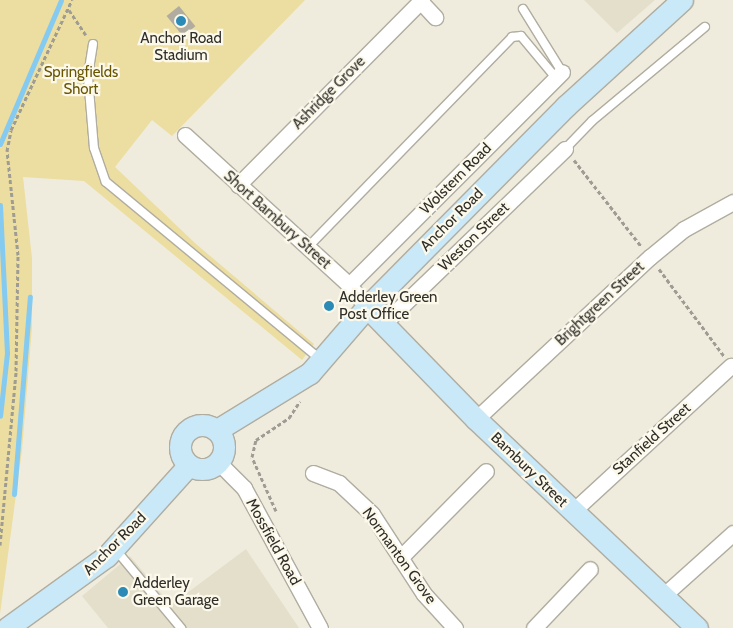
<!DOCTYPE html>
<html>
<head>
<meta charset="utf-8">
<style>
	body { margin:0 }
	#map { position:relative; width:733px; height:628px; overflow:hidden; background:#efecde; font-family:Cabin,sans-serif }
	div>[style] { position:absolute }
	.built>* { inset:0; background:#e4dfcb }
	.green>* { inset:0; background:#ecdda1 }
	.stream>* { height:5px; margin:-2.5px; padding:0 2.5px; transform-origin:2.5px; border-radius:2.5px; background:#85caf0 }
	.building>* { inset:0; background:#b0ada0; transform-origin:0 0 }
	.path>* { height:3px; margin-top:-1.5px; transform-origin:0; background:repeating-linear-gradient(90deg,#9f9d93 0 4px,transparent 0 6.5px) }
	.roads { filter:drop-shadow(1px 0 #b0ada0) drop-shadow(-1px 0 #b0ada0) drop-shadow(0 1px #b0ada0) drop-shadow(0 -1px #b0ada0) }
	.lane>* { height:8px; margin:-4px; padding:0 4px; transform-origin:4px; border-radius:4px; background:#fff }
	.street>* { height:15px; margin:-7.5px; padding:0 7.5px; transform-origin:7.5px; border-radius:7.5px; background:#fff }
	.secondary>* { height:21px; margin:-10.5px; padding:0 10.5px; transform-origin:10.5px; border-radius:10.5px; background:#c9e8f8 }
	.secondary>.ring { margin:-10.5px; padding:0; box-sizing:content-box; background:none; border:21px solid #c9e8f8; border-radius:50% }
	.dots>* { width:14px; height:14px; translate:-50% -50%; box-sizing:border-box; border:2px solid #fcf9eb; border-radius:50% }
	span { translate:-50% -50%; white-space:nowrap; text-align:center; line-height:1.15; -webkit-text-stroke:4.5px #fcf9eb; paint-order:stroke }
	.poi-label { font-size:15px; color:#2f2e29 }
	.left { translate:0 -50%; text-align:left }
	.park-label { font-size:15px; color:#685600 }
	.street-label { font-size:15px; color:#2f2e29 }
</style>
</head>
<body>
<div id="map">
	<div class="built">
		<div style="clip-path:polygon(584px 0,655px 0,617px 33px)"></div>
		<div style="clip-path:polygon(246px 549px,299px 628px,108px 628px,82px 596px,130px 556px,171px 605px)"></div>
	</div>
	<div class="green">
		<div style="clip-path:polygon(0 0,305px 0,172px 136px,152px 120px,115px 167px,196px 244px,314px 344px,302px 360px,84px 181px,23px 177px,32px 258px,32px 327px,22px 450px,0 614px)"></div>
	</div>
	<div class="stream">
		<div style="left:0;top:144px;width:156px;rotate:-67deg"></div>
		<div style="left:0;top:205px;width:148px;rotate:87.3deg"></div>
		<div style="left:7px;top:353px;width:63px;rotate:96.3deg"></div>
		<div style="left:14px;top:494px;width:198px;rotate:-85.4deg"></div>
	</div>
	<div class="building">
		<div style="left:179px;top:6px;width:26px;height:16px;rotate:51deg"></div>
	</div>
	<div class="path">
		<div style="left:69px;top:10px;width:30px;rotate:56deg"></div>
		<div style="left:574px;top:160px;width:109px;rotate:52.1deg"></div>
		<div style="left:659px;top:269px;width:109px;rotate:53.2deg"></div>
		<div style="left:276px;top:511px;width:59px;rotate:-114deg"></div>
		<div style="left:252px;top:457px;width:17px;rotate:-77deg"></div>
		<div style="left:256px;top:440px;width:40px;rotate:-34deg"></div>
		<div style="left:289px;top:418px;width:20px;rotate:-57deg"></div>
		<div style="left:0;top:545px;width:175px;rotate:-84.7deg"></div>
		<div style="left:16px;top:371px;width:116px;rotate:-89deg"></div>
		<div style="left:18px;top:255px;width:105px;rotate:-96deg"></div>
		<div style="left:7px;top:151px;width:21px;rotate:-79deg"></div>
		<div style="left:11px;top:130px;width:144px;rotate:-64.9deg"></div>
	</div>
	<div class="roads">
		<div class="lane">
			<div style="left:523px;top:9px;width:74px;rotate:58.2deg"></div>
			<div style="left:93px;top:44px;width:33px;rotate:99deg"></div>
			<div style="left:88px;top:77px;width:71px;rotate:85.2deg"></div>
			<div style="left:94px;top:148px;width:36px;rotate:71deg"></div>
			<div style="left:106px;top:182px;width:279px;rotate:39.6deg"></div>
			<div style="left:565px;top:149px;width:39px;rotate:-46deg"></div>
			<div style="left:592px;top:121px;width:147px;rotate:-39.8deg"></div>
			<div style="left:308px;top:247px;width:293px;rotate:-45.8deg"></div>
			<div style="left:512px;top:37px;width:9px;rotate:-6deg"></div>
			<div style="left:521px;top:36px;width:55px;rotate:50.2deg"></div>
			<div style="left:116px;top:550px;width:102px;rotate:50.2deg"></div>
		</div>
		<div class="street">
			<div style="left:421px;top:2px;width:21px;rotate:47deg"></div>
			<div style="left:185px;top:135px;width:222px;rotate:42.4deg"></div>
			<div style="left:349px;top:285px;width:28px;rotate:51deg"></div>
			<div style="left:238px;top:185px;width:261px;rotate:-45.2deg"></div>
			<div style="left:349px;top:285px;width:301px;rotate:-45deg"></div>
			<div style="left:382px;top:325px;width:254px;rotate:-43.9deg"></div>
			<div style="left:476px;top:419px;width:238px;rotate:-43deg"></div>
			<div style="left:650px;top:257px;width:44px;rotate:-39.5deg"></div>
			<div style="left:684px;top:229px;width:56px;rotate:-28.9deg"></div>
			<div style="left:218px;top:462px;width:37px;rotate:45deg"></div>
			<div style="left:244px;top:488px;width:159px;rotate:61.5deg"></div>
			<div style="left:313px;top:473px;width:28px;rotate:21deg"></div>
			<div style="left:339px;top:483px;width:45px;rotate:43.2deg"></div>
			<div style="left:372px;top:514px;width:95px;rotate:57deg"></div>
			<div style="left:424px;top:594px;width:46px;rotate:47.6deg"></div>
			<div style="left:572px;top:512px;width:216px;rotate:-42.6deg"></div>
			<div style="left:400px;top:558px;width:122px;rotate:-45.3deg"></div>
			<div style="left:664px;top:595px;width:93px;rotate:-41.9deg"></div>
			<div style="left:534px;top:628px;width:81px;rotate:-46.5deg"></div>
		</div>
		<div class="secondary">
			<div style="left:367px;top:307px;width:156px;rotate:45.8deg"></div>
			<div style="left:476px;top:419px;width:304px;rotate:43.4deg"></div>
			<div class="ring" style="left:180px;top:425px;width:23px;height:23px"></div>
			<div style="left:217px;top:430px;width:109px;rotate:-31.5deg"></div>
			<div style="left:310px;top:373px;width:87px;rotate:-49.2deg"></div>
			<div style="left:367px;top:307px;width:283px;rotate:-45.3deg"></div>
			<div style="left:566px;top:106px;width:157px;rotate:-42.4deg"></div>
			<div style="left:7px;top:628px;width:123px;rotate:-35.8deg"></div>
			<div style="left:107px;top:556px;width:122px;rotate:-48deg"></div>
		</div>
	</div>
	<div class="dots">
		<div style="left:181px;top:21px;background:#2c8ab6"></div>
		<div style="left:329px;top:306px;background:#2c8ab6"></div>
		<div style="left:123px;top:592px;background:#2c8ab6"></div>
	</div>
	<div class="poi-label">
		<span style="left:181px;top:47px">Anchor Road<br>Stadium</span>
		<span class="left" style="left:339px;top:306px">Adderley Green<br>Post Office</span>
		<span class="left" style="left:133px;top:592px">Adderley<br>Green Garage</span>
	</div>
	<div class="park-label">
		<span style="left:81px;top:81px">Springfields<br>Short</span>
	</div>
	<div class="street-label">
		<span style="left:329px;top:93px;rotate:-45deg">Ashridge Grove</span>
		<span style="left:456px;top:179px;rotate:-45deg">Wolstern Road</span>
		<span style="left:277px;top:220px;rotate:42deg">Short Bambury Street</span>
		<span style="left:452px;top:220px;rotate:-45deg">Anchor Road</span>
		<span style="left:474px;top:237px;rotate:-44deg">Weston Street</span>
		<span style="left:600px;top:304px;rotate:-43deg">Brightgreen Street</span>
		<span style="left:652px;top:439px;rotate:-42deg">Stanfield Street</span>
		<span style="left:529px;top:470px;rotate:44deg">Bambury Street</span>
		<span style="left:273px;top:542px;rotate:61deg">Mossfield Road</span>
		<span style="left:115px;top:544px;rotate:-45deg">Anchor Road</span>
		<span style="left:399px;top:556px;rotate:54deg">Normanton Grove</span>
	</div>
</div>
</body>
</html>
